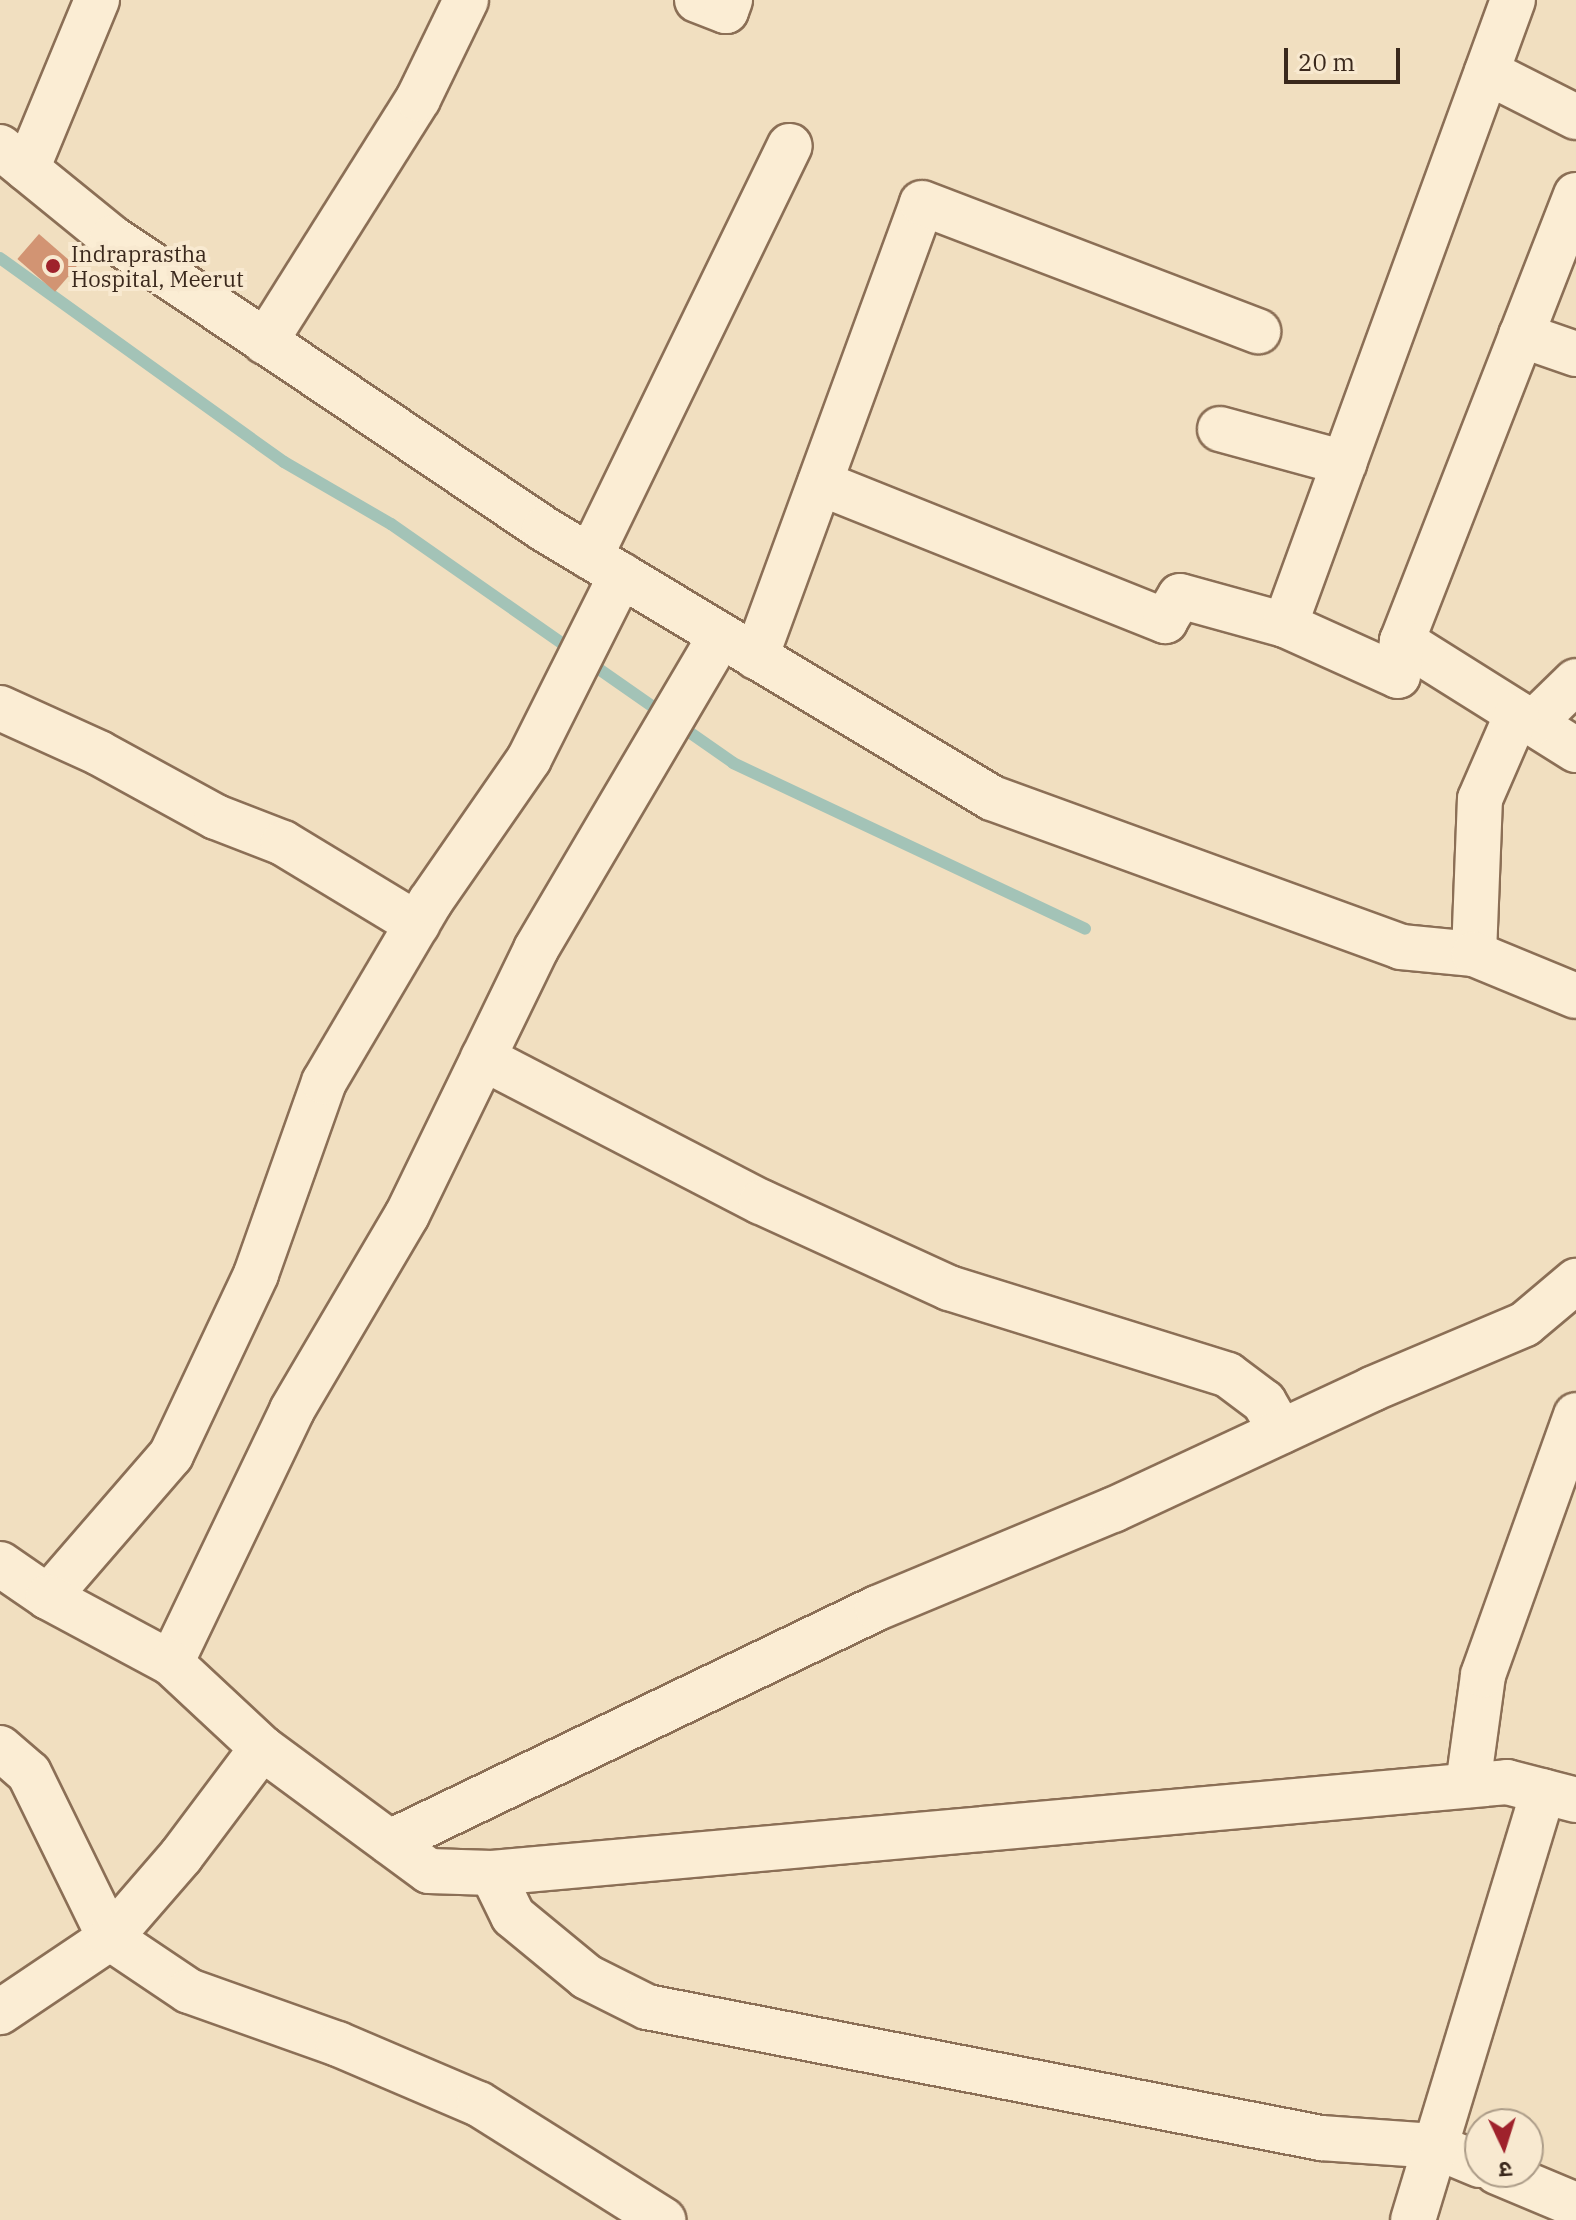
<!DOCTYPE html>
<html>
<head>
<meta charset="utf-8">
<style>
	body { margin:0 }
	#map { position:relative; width:1576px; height:2220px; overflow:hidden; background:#f1dfc0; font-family:"IBM Plex Serif","Noto Sans Devanagari",serif }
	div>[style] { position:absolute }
	.stream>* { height:12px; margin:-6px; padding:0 6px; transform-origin:6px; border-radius:6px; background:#a3c3b7 }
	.building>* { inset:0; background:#d29473; transform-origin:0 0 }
	.roads { filter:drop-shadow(2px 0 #8b6f56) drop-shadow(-2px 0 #8b6f56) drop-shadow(0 2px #8b6f56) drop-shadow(0 -2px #8b6f56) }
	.minor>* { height:44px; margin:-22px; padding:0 22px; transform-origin:22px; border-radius:22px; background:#fbedd4 }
	.tertiary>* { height:44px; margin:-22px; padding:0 22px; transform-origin:22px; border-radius:22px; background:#fbedd4 }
	.secondary>* { height:44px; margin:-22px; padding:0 22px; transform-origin:22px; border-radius:22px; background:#fbedd4 }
	.dots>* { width:22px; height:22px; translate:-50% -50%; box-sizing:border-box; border:4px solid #f8e9d0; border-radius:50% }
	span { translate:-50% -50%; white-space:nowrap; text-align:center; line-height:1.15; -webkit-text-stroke:8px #f8e9d0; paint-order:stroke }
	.poi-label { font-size:22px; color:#3a281c }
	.left { translate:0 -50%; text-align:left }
	.north { position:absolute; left:1464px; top:2108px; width:80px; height:80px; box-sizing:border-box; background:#f8e9d0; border:2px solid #ac9c88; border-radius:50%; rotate:176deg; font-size:22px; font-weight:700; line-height:32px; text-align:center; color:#3a281c }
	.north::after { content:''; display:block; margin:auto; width:28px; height:36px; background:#9f222c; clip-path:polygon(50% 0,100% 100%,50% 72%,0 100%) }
	.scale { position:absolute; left:1284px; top:48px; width:116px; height:36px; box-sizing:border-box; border:4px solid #3a281c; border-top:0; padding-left:10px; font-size:24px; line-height:28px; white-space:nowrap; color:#3a281c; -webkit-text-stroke:6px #f8e9d0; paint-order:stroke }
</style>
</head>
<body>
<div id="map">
	<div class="stream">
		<div style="left:0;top:258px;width:350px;rotate:35.7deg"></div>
		<div style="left:284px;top:462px;width:124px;rotate:30.1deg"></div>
		<div style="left:391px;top:524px;width:417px;rotate:34.9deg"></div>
		<div style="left:733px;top:763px;width:389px;rotate:25.2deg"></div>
	</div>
	<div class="building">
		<div style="left:39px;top:234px;width:50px;height:33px;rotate:41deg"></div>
	</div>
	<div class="roads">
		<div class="minor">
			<div style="left:697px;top:0;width:31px;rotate:21deg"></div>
			<div style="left:726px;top:11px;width:12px;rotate:-70deg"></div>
			<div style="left:1487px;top:72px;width:100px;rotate:26.8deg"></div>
			<div style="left:27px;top:169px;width:183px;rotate:-67.5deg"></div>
			<div style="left:1576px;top:195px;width:479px;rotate:111.3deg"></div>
			<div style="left:1402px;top:641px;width:205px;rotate:32.1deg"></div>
			<div style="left:1521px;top:335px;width:58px;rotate:19.1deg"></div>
			<div style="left:265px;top:342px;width:287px;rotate:-57.8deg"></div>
			<div style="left:418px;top:99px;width:110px;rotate:-64.1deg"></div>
			<div style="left:1220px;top:429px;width:129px;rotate:15.3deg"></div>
			<div style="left:820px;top:483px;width:372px;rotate:21.8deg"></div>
			<div style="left:1165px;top:621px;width:29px;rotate:-59deg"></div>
			<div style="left:1180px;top:596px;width:109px;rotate:15.4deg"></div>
			<div style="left:590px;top:557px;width:457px;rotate:-64.1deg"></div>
			<div style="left:1402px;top:641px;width:35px;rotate:97deg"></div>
			<div style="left:1398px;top:676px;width:124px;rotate:-155.7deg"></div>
			<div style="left:1285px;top:625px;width:665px;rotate:-69.96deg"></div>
			<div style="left:756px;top:657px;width:483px;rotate:-69.9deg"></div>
			<div style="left:922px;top:203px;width:360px;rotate:20.9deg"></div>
			<div style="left:0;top:708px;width:109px;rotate:24.4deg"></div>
			<div style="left:99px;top:753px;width:133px;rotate:28.7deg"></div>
			<div style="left:216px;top:817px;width:72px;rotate:21.2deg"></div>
			<div style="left:283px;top:843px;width:157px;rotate:31.2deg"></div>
			<div style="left:1533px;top:723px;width:60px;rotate:-44.3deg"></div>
			<div style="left:1474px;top:954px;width:155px;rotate:-87.8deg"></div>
			<div style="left:1480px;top:799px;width:93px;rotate:-66.5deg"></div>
			<div style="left:483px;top:1058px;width:313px;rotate:27.4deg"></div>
			<div style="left:761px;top:1202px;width:207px;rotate:24.6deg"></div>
			<div style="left:949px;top:1288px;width:292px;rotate:17.3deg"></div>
			<div style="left:1228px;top:1375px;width:45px;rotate:36.9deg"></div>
			<div style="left:1264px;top:1402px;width:34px;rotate:60deg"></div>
			<div style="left:48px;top:1597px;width:188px;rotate:-49.1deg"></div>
			<div style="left:171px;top:1455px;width:200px;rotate:-64.8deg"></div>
			<div style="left:256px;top:1274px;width:204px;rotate:-70.5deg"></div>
			<div style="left:324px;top:1082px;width:209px;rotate:-59.5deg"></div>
			<div style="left:430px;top:902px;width:174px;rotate:-55.3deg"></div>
			<div style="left:529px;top:759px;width:206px;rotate:-63.4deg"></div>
			<div style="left:171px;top:1663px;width:280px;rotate:-64.4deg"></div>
			<div style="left:292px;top:1410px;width:226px;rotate:-59.5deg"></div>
			<div style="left:407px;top:1215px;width:296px;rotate:-64.1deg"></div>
			<div style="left:536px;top:949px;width:364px;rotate:-59.5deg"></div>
			<div style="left:0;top:1748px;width:38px;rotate:41deg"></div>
			<div style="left:29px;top:1773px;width:184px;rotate:63.9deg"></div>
			<div style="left:110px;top:1938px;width:133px;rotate:146.1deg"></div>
			<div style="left:1468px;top:1785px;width:111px;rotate:-82.2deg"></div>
			<div style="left:1483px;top:1675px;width:276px;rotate:-70.3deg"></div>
			<div style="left:390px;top:1842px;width:540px;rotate:-25.66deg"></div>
			<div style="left:877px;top:1608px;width:256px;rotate:-22.6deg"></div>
			<div style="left:1113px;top:1510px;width:286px;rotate:-25deg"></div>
			<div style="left:1372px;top:1389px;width:166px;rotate:-23deg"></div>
			<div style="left:1525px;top:1324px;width:67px;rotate:-40.1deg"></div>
			<div style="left:492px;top:1873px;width:48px;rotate:64deg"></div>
			<div style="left:513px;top:1916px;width:96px;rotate:39.5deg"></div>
			<div style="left:587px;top:1977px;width:67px;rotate:26.6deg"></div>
			<div style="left:647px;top:2007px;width:687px;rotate:11deg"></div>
			<div style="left:1321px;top:2138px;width:113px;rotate:4deg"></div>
			<div style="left:1434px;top:2146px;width:50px;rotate:22.4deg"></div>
			<div style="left:1497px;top:2172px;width:86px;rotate:22.7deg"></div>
			<div style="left:1413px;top:2220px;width:448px;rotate:-73.1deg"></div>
		</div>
		<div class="tertiary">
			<div style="left:0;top:1564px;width:58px;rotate:34.5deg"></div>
			<div style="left:48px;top:1597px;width:140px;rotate:28.2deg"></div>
			<div style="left:171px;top:1663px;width:125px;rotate:43deg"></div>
			<div style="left:262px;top:1748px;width:135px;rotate:126.9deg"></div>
			<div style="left:181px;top:1856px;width:108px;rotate:130.9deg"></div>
			<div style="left:110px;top:1938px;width:95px;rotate:33.9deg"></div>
			<div style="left:189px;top:1991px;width:158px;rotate:19.6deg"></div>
			<div style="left:338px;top:2044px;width:153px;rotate:23.1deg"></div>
			<div style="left:479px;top:2104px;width:218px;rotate:32.2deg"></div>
			<div style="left:262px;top:1748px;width:207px;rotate:36.4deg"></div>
			<div style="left:429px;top:1871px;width:63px;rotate:1.8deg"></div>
			<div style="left:492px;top:1873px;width:1019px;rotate:-5.12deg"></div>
			<div style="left:1507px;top:1782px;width:71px;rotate:14.6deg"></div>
		</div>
		<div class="secondary">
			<div style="left:0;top:147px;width:144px;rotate:39.1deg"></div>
			<div style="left:112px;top:238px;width:521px;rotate:33.96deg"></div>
			<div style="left:544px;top:529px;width:523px;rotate:30.98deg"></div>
			<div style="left:992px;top:798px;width:435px;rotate:20deg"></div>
			<div style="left:1401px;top:947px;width:73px;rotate:5.5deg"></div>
			<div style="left:1474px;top:954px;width:110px;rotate:22.4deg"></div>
		</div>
	</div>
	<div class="dots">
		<div style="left:53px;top:266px;background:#9f222c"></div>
	</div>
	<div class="poi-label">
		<span class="left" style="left:71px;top:266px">Indraprastha<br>Hospital, Meerut</span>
	</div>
	<div class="north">उ</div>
	<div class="scale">20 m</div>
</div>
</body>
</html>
